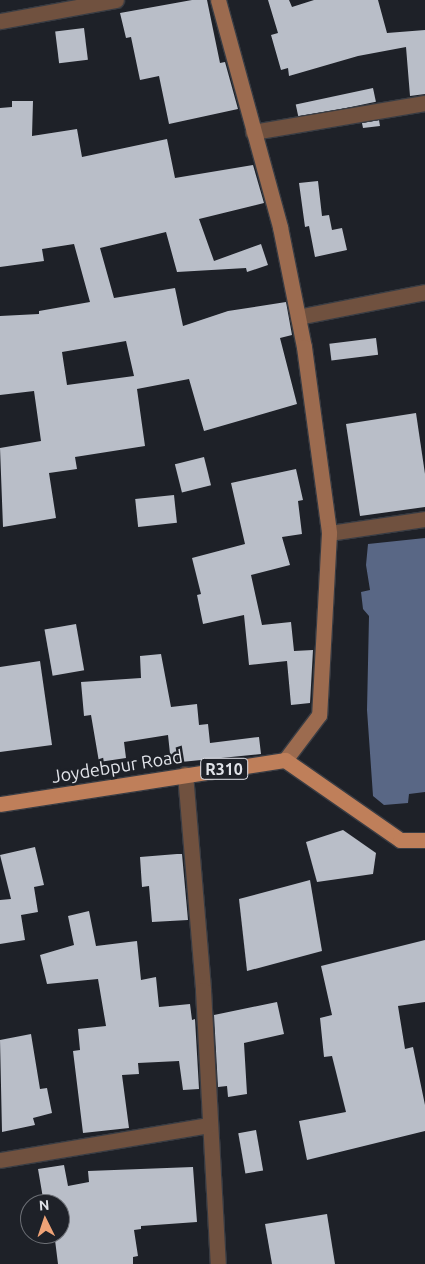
<!DOCTYPE html>
<html>
<head>
<meta charset="utf-8">
<style>
	body { margin:0 }
	#map { position:relative; width:425px; height:1264px; overflow:hidden; background:#1e2128; font-family:Ubuntu,sans-serif }
	div>[style] { position:absolute }
	.water>* { inset:0; background:#596785 }
	.building>* { inset:0; background:#b9bec8; transform-origin:0 0 }
	.roads { filter:drop-shadow(1px 0 #393c43) drop-shadow(-1px 0 #393c43) drop-shadow(0 1px #393c43) drop-shadow(0 -1px #393c43) }
	.street>* { height:15px; margin:-7.5px; padding:0 7.5px; transform-origin:7.5px; border-radius:7.5px; background:#70513f }
	.secondary>* { height:15px; margin:-7.5px; padding:0 7.5px; transform-origin:7.5px; border-radius:7.5px; background:#9c6b4f }
	.primary>* { height:15px; margin:-7.5px; padding:0 7.5px; transform-origin:7.5px; border-radius:7.5px; background:#bf7f5a }
	span { translate:-50% -50%; white-space:nowrap; text-align:center; line-height:1.15; -webkit-text-stroke:5px #1e2128; paint-order:stroke }
	.shield-label span { padding:1px 4px; background:#1e2128; border:1px solid; border-radius:4px; -webkit-text-stroke-width:0 }
	.shield-label { font-size:16px; color:#e1e3e9; font-weight:700 }
	.street-label { font-size:18px; color:#e1e3e9 }
	.north { position:absolute; left:20px; top:1194px; width:50px; height:50px; box-sizing:border-box; background:#1e2128; border:1px solid #6c6f75; border-radius:50%; rotate:356deg; font-size:14px; font-weight:700; line-height:20px; text-align:center; color:#e1e3e9 }
	.north::after { content:''; display:block; margin:auto; width:18px; height:22px; background:#efa377; clip-path:polygon(50% 0,100% 100%,50% 72%,0 100%) }
</style>
</head>
<body>
<div id="map">
	<div class="water">
		<div style="clip-path:polygon(425px 538px,425px 792px,409px 794px,408px 803px,384px 805px,373px 796px,367px 710px,369px 616px,363px 609px,361px 592px,370px 590px,366px 565px,368px 544px)"></div>
	</div>
	<div class="building">
		<div style="clip-path:polygon(192px 0,207px 0,220px 63px,225px 62px,238px 109px,169px 124px,159px 76px,140px 80px,131px 37px,126px 38px,120px 13px)"></div>
		<div style="clip-path:polygon(268px 0,289px 0,292px 7px,314px 0,378px 0,387px 33px,425px 30px,425px 94px,410px 96px,406px 47px,358px 56px,289px 76px,288px 68px,281px 70px,271px 35px,278px 33px)"></div>
		<div style="left:84px;top:28px;width:32px;height:29px;rotate:83deg"></div>
		<div style="left:373px;top:88px;width:14px;height:79px;rotate:78deg"></div>
		<div style="clip-path:polygon(evenodd,12px 101px,33px 101px,32px 136px,77px 129px,82px 157px,167px 139px,175px 178px,253px 165px,264px 203px,199px 219px,214px 261px,261px 244px,268px 265px,247px 272px,246px 268px,177px 272px,166px 232px,100px 248px,114px 298px,175px 288px,183px 326px,228px 311px,286px 302px,292px 335px,280px 338px,297px 404px,204px 431px,189px 379px,137px 389px,145px 446px,75px 457px,77px 469px,49px 473px,56px 518px,3px 527px,0 448px,41px 441px,34px 391px,0 395px,0 316px,39px 314px,39px 311px,90px 302px,74px 244px,42px 249px,44px 261px,0 267px,0 108px,12px 107px,12px 101px,126px 341px,134px 376px,67px 385px,62px 352px,126px 341px)"></div>
		<div style="clip-path:polygon(379px 120px,380px 126px,363px 128px,362px 123px)"></div>
		<div style="clip-path:polygon(318px 181px,322px 216px,329px 215px,332px 230px,342px 228px,347px 250px,315px 257px,309px 226px,305px 227px,299px 183px)"></div>
		<div style="left:376px;top:338px;width:17px;height:47px;rotate:83deg"></div>
		<div style="clip-path:polygon(416px 413px,425px 474px,425px 507px,360px 516px,346px 424px)"></div>
		<div style="left:204px;top:457px;width:29px;height:30px;rotate:76deg"></div>
		<div style="clip-path:polygon(296px 469px,303px 500px,298px 501px,302px 534px,282px 537px,290px 565px,251px 575px,262px 625px,291px 622px,294px 651px,313px 650px,310px 703px,291px 705px,287px 661px,249px 665px,244px 615px,203px 624px,197px 595px,201px 594px,192px 558px,245px 544px,231px 483px)"></div>
		<div style="left:174px;top:495px;width:28px;height:39px;rotate:84deg"></div>
		<div style="left:76px;top:624px;width:47px;height:32px;rotate:80deg"></div>
		<div style="clip-path:polygon(161px 654px,171px 707px,197px 704px,199px 725px,208px 724px,210px 743px,259px 737px,261px 754px,171px 763px,168px 735px,124px 742px,126px 758px,99px 762px,91px 715px,84px 716px,81px 682px,141px 678px,140px 656px)"></div>
		<div style="clip-path:polygon(40px 661px,52px 745px,0 752px,0 667px)"></div>
		<div style="clip-path:polygon(343px 830px,376px 853px,373px 874px,317px 882px,306px 842px)"></div>
		<div style="clip-path:polygon(35px 847px,44px 885px,34px 887px,38px 912px,21px 915px,25px 940px,0 944px,0 900px,11px 899px,0 855px)"></div>
		<div style="clip-path:polygon(177px 854px,182px 854px,188px 920px,152px 922px,149px 886px,142px 887px,140px 857px)"></div>
		<div style="clip-path:polygon(310px 880px,322px 951px,247px 971px,239px 899px)"></div>
		<div style="clip-path:polygon(89px 911px,96px 946px,137px 941px,141px 980px,156px 977px,159px 1007px,190px 1004px,192px 1020px,195px 1019px,199px 1089px,183px 1090px,179px 1061px,138px 1063px,139px 1074px,122px 1075px,129px 1128px,83px 1133px,73px 1051px,80px 1050px,78px 1029px,106px 1026px,98px 979px,47px 984px,40px 955px,74px 945px,68px 916px)"></div>
		<div style="clip-path:polygon(425px 940px,425px 1002px,398px 1006px,405px 1049px,413px 1047px,425px 1105px,425px 1131px,307px 1160px,299px 1121px,346px 1112px,332px 1056px,324px 1057px,320px 1018px,332px 1015px,321px 966px)"></div>
		<div style="clip-path:polygon(277px 1002px,284px 1034px,244px 1043px,247px 1094px,228px 1097px,227px 1086px,218px 1087px,214px 1015px)"></div>
		<div style="clip-path:polygon(31px 1034px,40px 1089px,47px 1088px,52px 1113px,33px 1118px,35px 1125px,2px 1132px,0 1040px)"></div>
		<div style="left:256px;top:1130px;width:41px;height:18px;rotate:80deg"></div>
		<div style="clip-path:polygon(64px 1165px,68px 1186px,89px 1182px,88px 1171px,193px 1167px,197px 1222px,141px 1226px,141px 1229px,134px 1230px,138px 1256px,133px 1257px,133px 1264px,58px 1264px,55px 1240px,49px 1240px,48px 1234px,60px 1234px,60px 1204px,44px 1204px,38px 1169px)"></div>
		<div style="clip-path:polygon(327px 1214px,335px 1264px,272px 1264px,265px 1224px)"></div>
	</div>
	<div class="roads">
		<div class="street">
			<div style="left:0;top:21px;width:118px;rotate:-10.3deg"></div>
			<div style="left:253px;top:132px;width:174px;rotate:-9.6deg"></div>
			<div style="left:298px;top:317px;width:129px;rotate:-11.1deg"></div>
			<div style="left:329px;top:533px;width:97px;rotate:-8.3deg"></div>
			<div style="left:185px;top:774px;width:217px;rotate:85.2deg"></div>
			<div style="left:203px;top:990px;width:274px;rotate:86.9deg"></div>
			<div style="left:0;top:1160px;width:212px;rotate:-9.5deg"></div>
		</div>
		<div class="secondary">
			<div style="left:218px;top:0;width:235px;rotate:74.7deg"></div>
			<div style="left:280px;top:227px;width:122px;rotate:78.7deg"></div>
			<div style="left:304px;top:347px;width:188px;rotate:82.3deg"></div>
			<div style="left:329px;top:533px;width:182px;rotate:93.1deg"></div>
			<div style="left:319px;top:715px;width:56px;rotate:127.1deg"></div>
		</div>
		<div class="primary">
			<div style="left:0;top:804px;width:288px;rotate:-8.8deg"></div>
			<div style="left:285px;top:760px;width:140px;rotate:34.8deg"></div>
			<div style="left:400px;top:840px;width:25px"></div>
		</div>
	</div>
	<div class="shield-label">
		<span style="left:224px;top:769px">R310</span>
	</div>
	<div class="street-label">
		<span style="left:117px;top:766px;rotate:-9deg">Joydebpur Road</span>
	</div>
	<div class="north">N</div>
</div>
</body>
</html>
